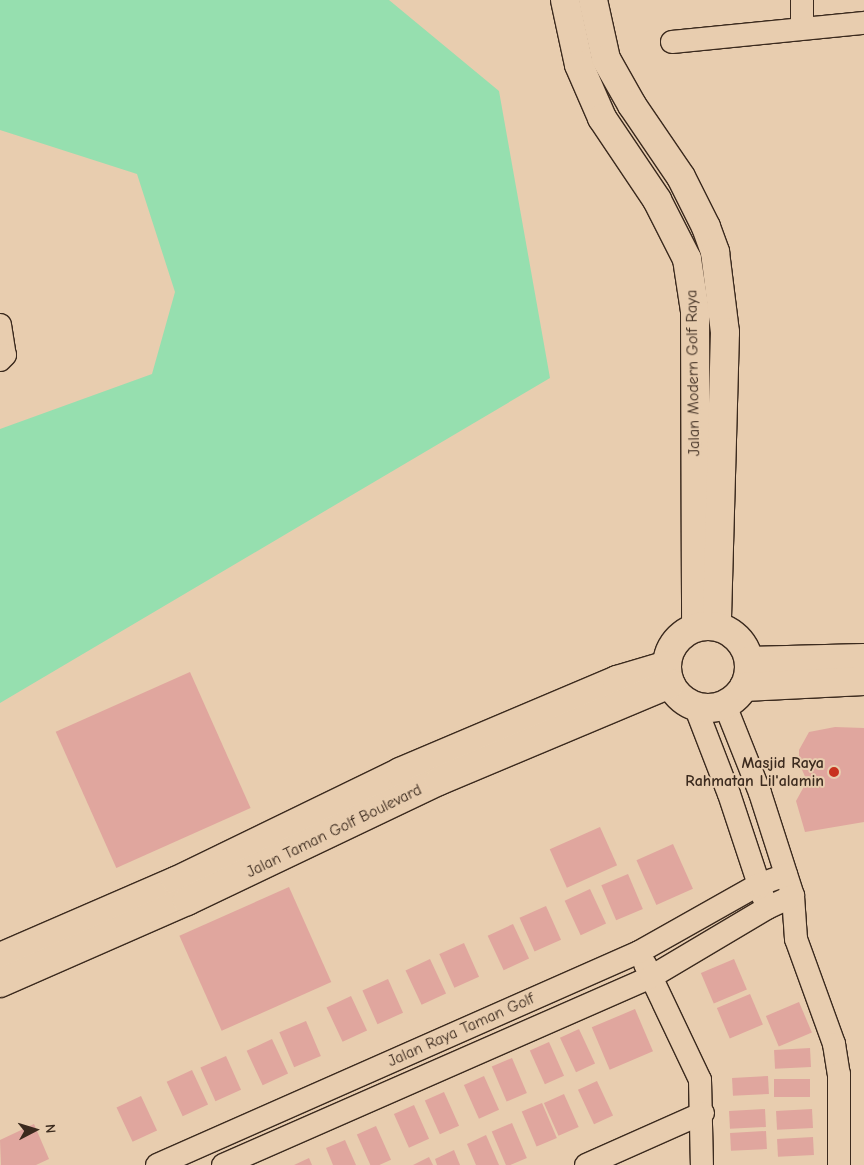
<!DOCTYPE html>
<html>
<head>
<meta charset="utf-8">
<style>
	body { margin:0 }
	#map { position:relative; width:864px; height:1165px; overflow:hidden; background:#e8cdaf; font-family:"Comic Neue",sans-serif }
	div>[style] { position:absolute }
	.green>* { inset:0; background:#96dfaf }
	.building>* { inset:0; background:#e0a69e; transform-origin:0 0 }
	.roads { filter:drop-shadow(1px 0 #3b2a1e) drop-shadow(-1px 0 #3b2a1e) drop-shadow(0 1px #3b2a1e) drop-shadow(0 -1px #3b2a1e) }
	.street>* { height:22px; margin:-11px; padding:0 11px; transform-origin:11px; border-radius:11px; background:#e8cdaf }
	.secondary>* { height:28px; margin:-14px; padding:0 14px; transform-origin:14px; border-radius:14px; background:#e8cdaf }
	.secondary>.ring { margin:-14px; padding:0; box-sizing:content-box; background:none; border:28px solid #e8cdaf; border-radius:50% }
	.dots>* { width:14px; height:14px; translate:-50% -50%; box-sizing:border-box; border:2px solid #e8cdaf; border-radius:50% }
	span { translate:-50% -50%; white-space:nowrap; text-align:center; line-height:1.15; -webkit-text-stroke:4px #e8cdaf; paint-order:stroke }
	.street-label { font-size:16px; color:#3b2a1e }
	.poi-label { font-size:16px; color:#3b2a1e; font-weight:700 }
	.right { translate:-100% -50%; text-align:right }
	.north { position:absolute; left:10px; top:1105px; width:50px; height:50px; -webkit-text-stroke:4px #e8cdaf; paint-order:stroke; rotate:85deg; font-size:14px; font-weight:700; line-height:20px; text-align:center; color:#3b2a1e }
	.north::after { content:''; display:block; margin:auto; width:18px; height:22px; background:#3b2a1e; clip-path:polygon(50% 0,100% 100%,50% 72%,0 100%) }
</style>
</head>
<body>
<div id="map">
	<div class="green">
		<div style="clip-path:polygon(0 0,389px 0,499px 91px,550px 378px,0 703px,0 429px,152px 374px,175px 292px,137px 174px,0 130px)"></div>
	</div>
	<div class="building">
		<div style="left:190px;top:672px;width:149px;height:147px;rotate:66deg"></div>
		<div style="clip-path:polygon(835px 727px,864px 728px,864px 822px,805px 832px,796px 801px,807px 781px,799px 763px,799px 750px,809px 732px)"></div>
		<div style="left:600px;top:827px;width:42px;height:55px;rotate:66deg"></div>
		<div style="left:673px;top:844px;width:49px;height:40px;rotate:66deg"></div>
		<div style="left:628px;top:874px;width:38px;height:29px;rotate:67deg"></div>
		<div style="left:289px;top:887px;width:104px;height:120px;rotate:66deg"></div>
		<div style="left:590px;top:889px;width:38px;height:28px;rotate:65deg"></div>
		<div style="left:546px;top:906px;width:37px;height:29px;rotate:66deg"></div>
		<div style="left:513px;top:924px;width:38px;height:28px;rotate:65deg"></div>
		<div style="left:464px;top:943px;width:37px;height:27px;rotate:66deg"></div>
		<div style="left:430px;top:959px;width:38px;height:27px;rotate:65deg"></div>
		<div style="left:734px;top:959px;width:33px;height:36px;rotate:67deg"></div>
		<div style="left:388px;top:979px;width:37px;height:28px;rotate:66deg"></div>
		<div style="left:750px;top:994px;width:33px;height:36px;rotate:67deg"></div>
		<div style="left:351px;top:996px;width:38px;height:27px;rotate:65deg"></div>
		<div style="left:799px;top:1002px;width:33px;height:36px;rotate:67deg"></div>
		<div style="left:635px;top:1009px;width:46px;height:47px;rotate:67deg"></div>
		<div style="left:306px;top:1021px;width:38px;height:29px;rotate:67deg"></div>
		<div style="left:579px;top:1029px;width:38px;height:21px;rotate:65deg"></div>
		<div style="left:272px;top:1039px;width:38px;height:28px;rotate:65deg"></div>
		<div style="left:549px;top:1042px;width:37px;height:21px;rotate:66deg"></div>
		<div style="left:810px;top:1048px;width:19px;height:36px;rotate:87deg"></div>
		<div style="left:226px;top:1056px;width:37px;height:28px;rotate:66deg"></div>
		<div style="left:512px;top:1058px;width:38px;height:22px;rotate:67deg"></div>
		<div style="left:192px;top:1070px;width:38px;height:28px;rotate:65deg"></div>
		<div style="left:484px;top:1076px;width:37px;height:22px;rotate:66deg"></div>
		<div style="left:768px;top:1076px;width:18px;height:36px;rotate:87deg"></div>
		<div style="left:810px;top:1079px;width:18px;height:36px;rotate:90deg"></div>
		<div style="left:597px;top:1081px;width:38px;height:21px;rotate:65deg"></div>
		<div style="left:444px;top:1092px;width:37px;height:21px;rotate:66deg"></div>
		<div style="left:564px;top:1094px;width:36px;height:22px;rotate:66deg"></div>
		<div style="left:141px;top:1096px;width:38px;height:27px;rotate:65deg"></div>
		<div style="left:542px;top:1103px;width:38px;height:22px;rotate:67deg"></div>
		<div style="left:414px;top:1105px;width:37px;height:22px;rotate:66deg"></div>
		<div style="left:765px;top:1109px;width:18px;height:36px;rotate:87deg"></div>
		<div style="left:812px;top:1109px;width:19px;height:36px;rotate:87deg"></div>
		<div style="left:512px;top:1123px;width:38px;height:22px;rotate:67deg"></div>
		<div style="clip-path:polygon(34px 1124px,49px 1159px,36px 1165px,1px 1165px,0 1140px)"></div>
		<div style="left:376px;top:1126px;width:37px;height:21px;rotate:66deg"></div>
		<div style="left:766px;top:1131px;width:18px;height:36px;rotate:87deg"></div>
		<div style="clip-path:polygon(486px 1135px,499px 1165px,476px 1165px,467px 1144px)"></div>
		<div style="left:813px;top:1137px;width:18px;height:36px;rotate:87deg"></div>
		<div style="clip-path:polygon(345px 1140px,356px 1165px,333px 1165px,326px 1148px)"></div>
		<div style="clip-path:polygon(454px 1150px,460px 1165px,437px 1165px,435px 1159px)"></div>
		<div style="clip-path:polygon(429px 1157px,433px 1165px,413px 1165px)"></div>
		<div style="clip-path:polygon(309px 1158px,312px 1165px,294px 1165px)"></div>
	</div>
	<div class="roads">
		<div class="street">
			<div style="left:802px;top:0;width:28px;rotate:90deg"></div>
			<div style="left:672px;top:42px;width:193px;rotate:-5.7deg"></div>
			<div style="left:0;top:325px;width:30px;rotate:81deg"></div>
			<div style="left:5px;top:355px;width:7px;rotate:135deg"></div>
			<div style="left:725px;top:705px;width:95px;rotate:68.3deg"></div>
			<div style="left:760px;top:793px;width:108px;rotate:72.2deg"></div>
			<div style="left:793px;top:896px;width:43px;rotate:86deg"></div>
			<div style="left:796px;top:939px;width:112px;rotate:70.1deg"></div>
			<div style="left:834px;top:1044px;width:30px;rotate:81deg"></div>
			<div style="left:839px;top:1074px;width:91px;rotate:90deg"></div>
			<div style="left:695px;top:706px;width:94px;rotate:68.9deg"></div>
			<div style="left:729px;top:794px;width:108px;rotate:71.7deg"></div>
			<div style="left:645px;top:964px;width:128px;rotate:64.6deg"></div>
			<div style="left:700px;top:1080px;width:85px;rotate:88.7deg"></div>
			<div style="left:157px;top:1165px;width:527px;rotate:-23.84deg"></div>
			<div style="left:639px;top:952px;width:137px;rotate:-29.4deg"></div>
			<div style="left:758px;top:885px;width:30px;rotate:-20deg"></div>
			<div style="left:223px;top:1165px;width:467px;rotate:-23.7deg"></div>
			<div style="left:651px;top:977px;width:135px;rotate:-30.7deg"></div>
			<div style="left:767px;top:908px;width:29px;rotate:-25deg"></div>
			<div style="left:586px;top:1165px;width:128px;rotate:-24deg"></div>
		</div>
		<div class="secondary">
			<div style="left:565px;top:0;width:66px;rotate:77.8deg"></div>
			<div style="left:579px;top:65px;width:58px;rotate:66.5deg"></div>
			<div style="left:602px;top:118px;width:99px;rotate:56.1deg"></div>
			<div style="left:657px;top:200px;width:66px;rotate:63deg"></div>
			<div style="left:687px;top:259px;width:53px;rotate:81.3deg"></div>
			<div style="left:695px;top:311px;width:316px;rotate:89.8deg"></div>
			<div style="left:593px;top:0;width:60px;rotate:77.6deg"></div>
			<div style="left:606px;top:59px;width:53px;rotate:60.5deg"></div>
			<div style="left:632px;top:105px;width:87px;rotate:55.8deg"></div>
			<div style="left:681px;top:177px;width:56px;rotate:63.4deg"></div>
			<div style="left:706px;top:227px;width:27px;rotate:70deg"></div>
			<div style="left:715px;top:252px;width:81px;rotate:82.9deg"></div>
			<div style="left:725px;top:332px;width:294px;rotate:91.6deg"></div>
			<div class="ring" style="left:667px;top:626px;width:54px;height:54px"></div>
			<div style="left:749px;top:661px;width:115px;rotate:-1.5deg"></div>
			<div style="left:744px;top:687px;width:120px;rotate:-2.9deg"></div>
			<div style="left:0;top:957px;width:192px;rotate:-23.4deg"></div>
			<div style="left:176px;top:881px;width:249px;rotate:-25.9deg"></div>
			<div style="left:400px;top:772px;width:236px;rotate:-23deg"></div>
			<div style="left:617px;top:680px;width:52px;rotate:-16.7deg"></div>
			<div style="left:0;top:983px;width:204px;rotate:-23.7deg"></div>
			<div style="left:187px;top:901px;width:279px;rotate:-25.5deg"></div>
			<div style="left:439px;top:781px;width:251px;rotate:-22.8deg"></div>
		</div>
	</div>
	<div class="dots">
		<div style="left:834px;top:772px;background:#c8321e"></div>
	</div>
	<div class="street-label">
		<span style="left:693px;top:373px;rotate:-91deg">Jalan Modern Golf Raya</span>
		<span style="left:334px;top:831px;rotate:-26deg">Jalan Taman Golf Boulevard</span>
		<span style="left:461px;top:1030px;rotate:-24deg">Jalan Raya Taman Golf</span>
	</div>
	<div class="poi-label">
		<span class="right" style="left:824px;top:772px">Masjid Raya<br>Rahmatan Lil'alamin</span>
	</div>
	<div class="north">N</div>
</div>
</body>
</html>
